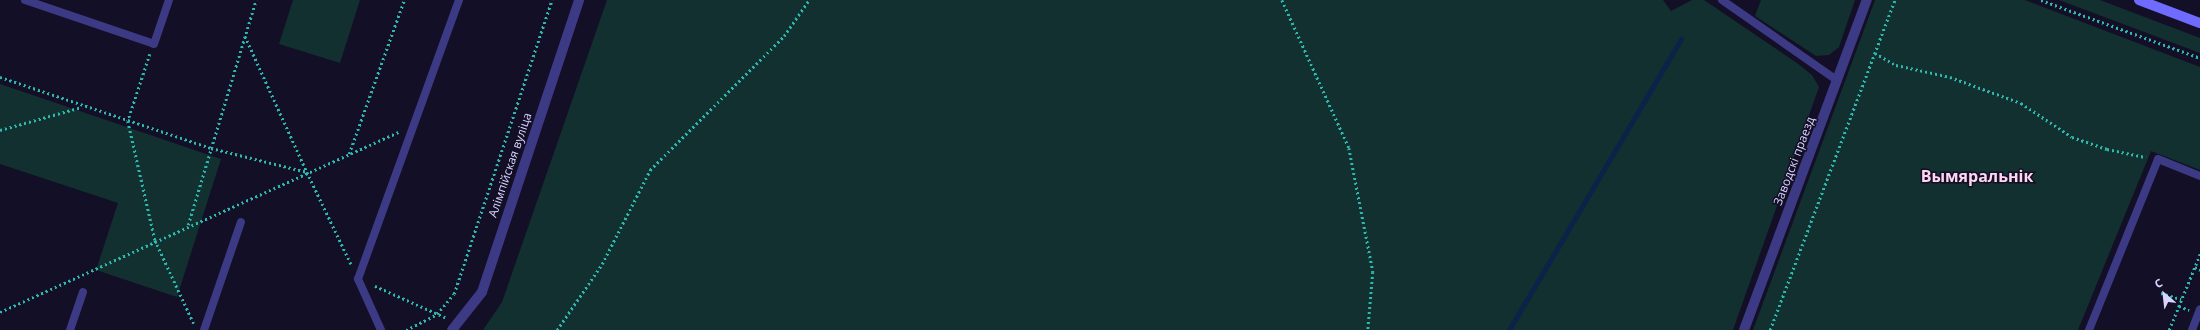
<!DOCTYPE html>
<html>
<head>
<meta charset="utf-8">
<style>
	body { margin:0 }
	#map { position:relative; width:2200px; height:330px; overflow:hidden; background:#130f26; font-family:"Open Sans",sans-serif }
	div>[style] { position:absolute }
	.green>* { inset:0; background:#12302f }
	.stream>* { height:4.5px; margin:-2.25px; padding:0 2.25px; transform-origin:2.25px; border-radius:2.25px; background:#0c2248 }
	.path>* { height:2.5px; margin-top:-1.25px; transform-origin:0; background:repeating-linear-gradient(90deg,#2fb8b0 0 2px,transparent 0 5px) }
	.service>* { height:8px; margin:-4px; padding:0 4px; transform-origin:4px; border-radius:4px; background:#3d3a85 }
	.tertiary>* { height:10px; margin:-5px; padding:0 5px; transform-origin:5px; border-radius:5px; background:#3d3a85 }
	.secondary>* { height:10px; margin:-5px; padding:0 5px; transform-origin:5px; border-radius:5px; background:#6f6bff }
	span { translate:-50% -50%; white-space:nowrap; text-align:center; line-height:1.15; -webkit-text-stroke:3px #130f26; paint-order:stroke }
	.street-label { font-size:12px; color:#d9d4ff }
	.district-label { font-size:16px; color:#ffd6f0; font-weight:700 }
	.north { position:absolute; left:2144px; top:274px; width:40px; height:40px; -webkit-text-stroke:3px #130f26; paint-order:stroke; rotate:332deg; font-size:11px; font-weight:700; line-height:16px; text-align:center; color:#d9d4ff }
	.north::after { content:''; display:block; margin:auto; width:14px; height:18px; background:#d9d4ff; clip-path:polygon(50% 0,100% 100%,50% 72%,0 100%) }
</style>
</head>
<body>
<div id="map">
	<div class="green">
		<div style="clip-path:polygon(293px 0,360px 0,340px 63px,279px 44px)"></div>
		<div style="clip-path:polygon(607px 0,1663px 0,1671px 11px,1692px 0,1704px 0,1797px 63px,1812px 75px,1819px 87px,1733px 330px,483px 330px,502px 302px)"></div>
		<div style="clip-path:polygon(1761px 0,1855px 0,1839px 47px,1829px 55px,1816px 56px,1755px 16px)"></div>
		<div style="clip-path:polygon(1875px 0,2025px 0,2200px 67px,2200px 170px,2151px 151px,2078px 330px,1753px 330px)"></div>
		<div style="clip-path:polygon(2059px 0,2100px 0,2200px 38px,2200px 53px)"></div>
		<div style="clip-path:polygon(0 84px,221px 159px,177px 297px,96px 270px,118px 203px,0 164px)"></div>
	</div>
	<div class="stream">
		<div style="left:1509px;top:330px;width:338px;rotate:-59.4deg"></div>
	</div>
	<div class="path">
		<div style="left:1282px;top:0;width:162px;rotate:65.6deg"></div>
		<div style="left:1349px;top:148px;width:126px;rotate:79deg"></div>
		<div style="left:1373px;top:272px;width:58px;rotate:94.9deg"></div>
		<div style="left:2041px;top:0;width:169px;rotate:20deg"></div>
		<div style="left:245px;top:36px;width:149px;rotate:65.5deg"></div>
		<div style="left:1875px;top:53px;width:24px;rotate:30deg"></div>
		<div style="left:1896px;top:65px;width:55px;rotate:12.5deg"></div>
		<div style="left:1950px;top:77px;width:76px;rotate:20.1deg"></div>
		<div style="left:2021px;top:103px;width:61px;rotate:33.7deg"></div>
		<div style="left:2072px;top:137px;width:37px;rotate:19deg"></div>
		<div style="left:2107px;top:149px;width:40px;rotate:12deg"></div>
		<div style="left:150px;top:54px;width:71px;rotate:108.2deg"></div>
		<div style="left:128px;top:121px;width:122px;rotate:77.2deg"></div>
		<div style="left:155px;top:240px;width:93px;rotate:65.1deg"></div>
		<div style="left:0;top:77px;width:223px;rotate:18.6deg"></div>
		<div style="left:211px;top:148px;width:99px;rotate:14deg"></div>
		<div style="left:307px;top:172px;width:102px;rotate:64.4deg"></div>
		<div style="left:0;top:130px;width:85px;rotate:-15.7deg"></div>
		<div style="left:349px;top:154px;width:164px;rotate:-70.3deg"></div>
		<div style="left:188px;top:225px;width:235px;rotate:-73.2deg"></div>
		<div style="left:2195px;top:267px;width:6px;rotate:31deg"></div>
		<div style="left:375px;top:286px;width:79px;rotate:24deg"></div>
		<div style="left:2161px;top:293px;width:21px;rotate:17deg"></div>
		<div style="left:2179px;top:306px;width:11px;rotate:22deg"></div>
		<div style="left:0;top:312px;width:438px;rotate:-24.3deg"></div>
		<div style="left:406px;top:330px;width:35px;rotate:-27deg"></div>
		<div style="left:437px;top:314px;width:26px;rotate:-50deg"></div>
		<div style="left:454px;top:294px;width:310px;rotate:-71.6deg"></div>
		<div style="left:557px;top:330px;width:80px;rotate:-55.7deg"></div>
		<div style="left:602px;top:264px;width:106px;rotate:-62.9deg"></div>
		<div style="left:650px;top:170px;width:190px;rotate:-45deg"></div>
		<div style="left:784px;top:36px;width:44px;rotate:-55.2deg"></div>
		<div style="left:1770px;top:330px;width:353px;rotate:-69.3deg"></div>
		<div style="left:2169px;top:330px;width:82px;rotate:-67.8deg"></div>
	</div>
	<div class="service">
		<div style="left:25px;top:0;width:136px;rotate:18.8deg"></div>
		<div style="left:154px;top:44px;width:46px;rotate:-71.2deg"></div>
		<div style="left:1722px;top:0;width:141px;rotate:34.9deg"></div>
		<div style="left:70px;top:330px;width:40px;rotate:-71.1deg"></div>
		<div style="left:204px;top:330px;width:114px;rotate:-71.1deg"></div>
		<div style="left:381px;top:330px;width:56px;rotate:-114.3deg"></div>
		<div style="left:358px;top:279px;width:297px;rotate:-70.1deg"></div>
		<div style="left:2089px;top:330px;width:184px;rotate:-68deg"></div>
		<div style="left:2158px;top:159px;width:45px;rotate:22deg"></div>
		<div style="left:2192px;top:330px;width:22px;rotate:-69deg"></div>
	</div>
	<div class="tertiary">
		<div style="left:452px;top:330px;width:48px;rotate:-51.7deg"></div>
		<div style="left:482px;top:292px;width:308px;rotate:-71.6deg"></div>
		<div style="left:1744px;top:330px;width:352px;rotate:-69.6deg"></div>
	</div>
	<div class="secondary">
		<div style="left:2139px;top:0;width:65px;rotate:20.7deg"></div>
	</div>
	<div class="street-label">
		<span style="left:1794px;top:161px;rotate:-69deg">Заводскі праезд</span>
		<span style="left:510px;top:165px;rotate:-71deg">Алімпійская вуліца</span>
	</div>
	<div class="district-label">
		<span style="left:1977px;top:176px">Вымяральнік</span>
	</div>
	<div class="north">С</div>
</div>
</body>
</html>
